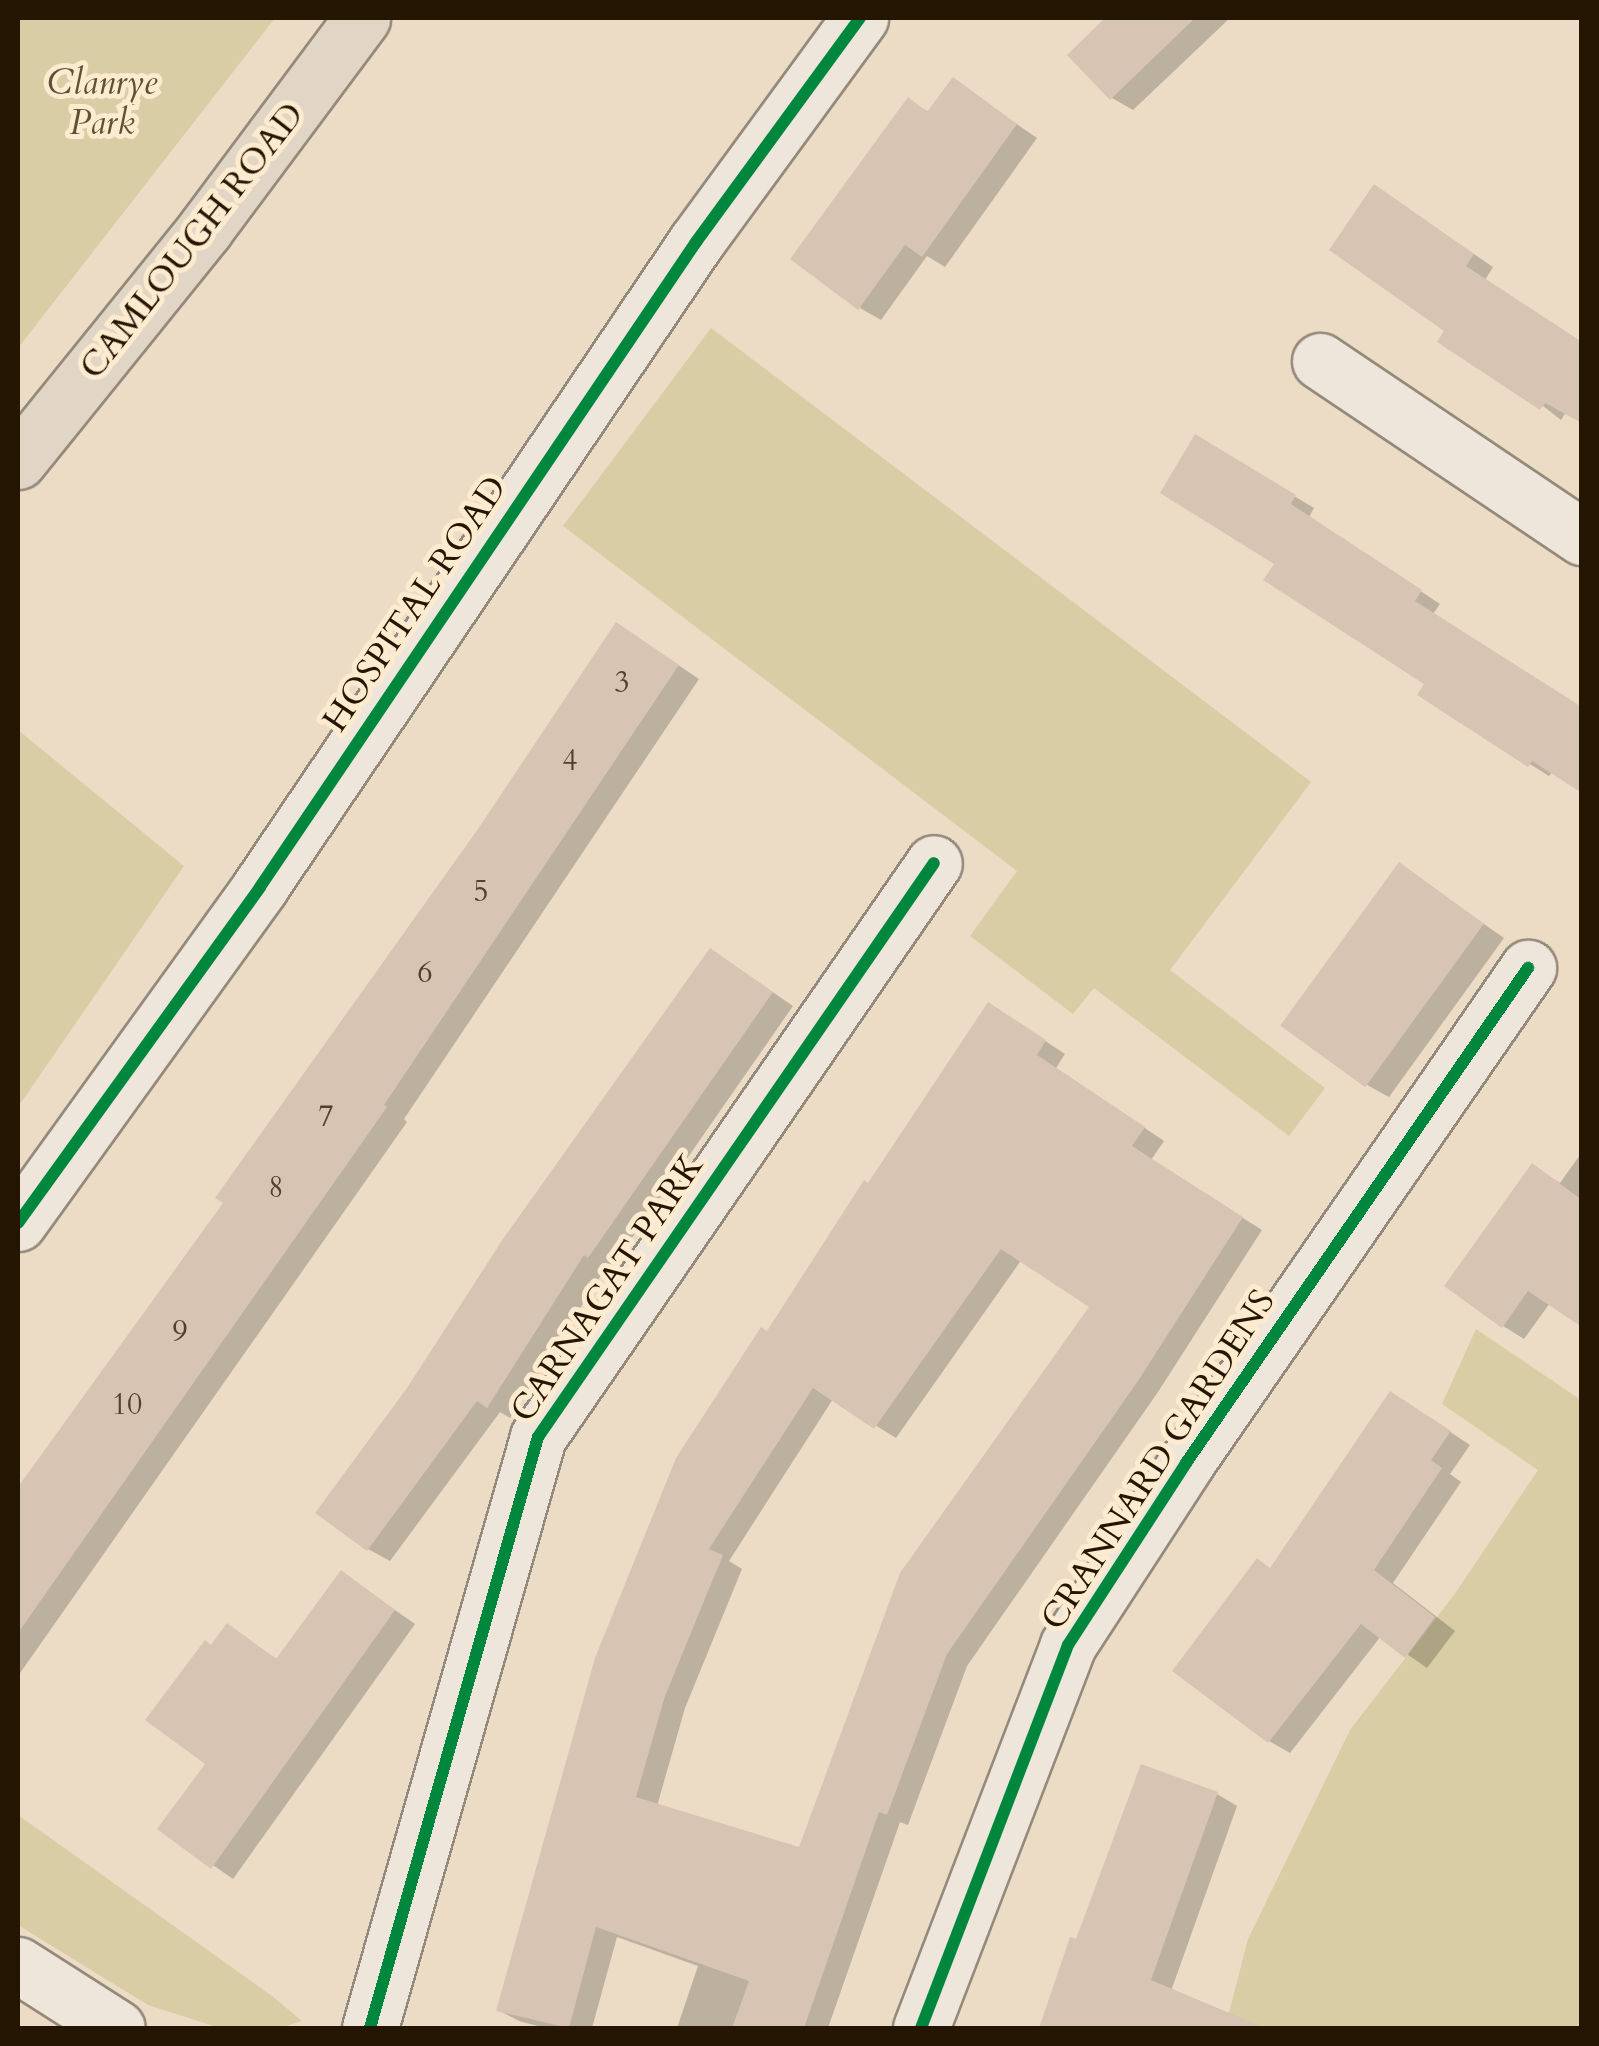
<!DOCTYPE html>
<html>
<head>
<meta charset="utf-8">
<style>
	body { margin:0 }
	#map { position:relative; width:1599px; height:2046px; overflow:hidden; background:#ecdcc6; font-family:Cardo,serif }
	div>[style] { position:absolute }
	.green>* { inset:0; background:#d8cda4 }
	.shadow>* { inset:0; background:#0003 }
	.building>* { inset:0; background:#d7c4b2; transform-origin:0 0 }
	.roads { filter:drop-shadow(2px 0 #948a7b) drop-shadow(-2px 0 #948a7b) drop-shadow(0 2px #948a7b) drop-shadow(0 -2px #948a7b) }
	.minor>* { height:55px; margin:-27.5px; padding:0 27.5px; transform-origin:27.5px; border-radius:27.5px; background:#eee6db }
	.primary>* { height:55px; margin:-27.5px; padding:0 27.5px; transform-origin:27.5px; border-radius:27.5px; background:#e1d6c6 }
	.cycleway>* { height:12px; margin:-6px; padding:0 6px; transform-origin:6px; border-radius:6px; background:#00873e }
	span { translate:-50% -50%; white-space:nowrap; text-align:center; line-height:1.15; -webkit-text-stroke:10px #fdebd0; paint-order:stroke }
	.number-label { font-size:30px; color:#51422f }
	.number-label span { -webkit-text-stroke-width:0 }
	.park-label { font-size:35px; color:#5d5232; font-style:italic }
	.street-label { font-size:35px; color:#241603 }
	.frame { position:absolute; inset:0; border:20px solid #241603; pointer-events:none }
</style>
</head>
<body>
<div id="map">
	<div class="green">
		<div style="clip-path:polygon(18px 18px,275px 18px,18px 348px)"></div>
		<div style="clip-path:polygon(711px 328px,1311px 782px,1170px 970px,1325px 1088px,1289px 1136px,1094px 988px,1073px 1014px,970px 936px,1017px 871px,563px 526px)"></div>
		<div style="clip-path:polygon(18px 730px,184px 866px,18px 1107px)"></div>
		<div style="clip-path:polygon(1476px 1329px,1581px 1400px,1581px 2028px,1225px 2028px,1248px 1939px,1350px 1730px,1454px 1595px,1538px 1470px,1442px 1404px)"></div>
		<div style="clip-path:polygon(18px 1815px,272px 1996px,302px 2021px,280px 2028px,220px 2028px,148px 2005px,18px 1925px)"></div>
	</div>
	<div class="shadow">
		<div style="clip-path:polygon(1108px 18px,1230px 18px,1133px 110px,1112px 98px,1070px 55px)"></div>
		<div style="clip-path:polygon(954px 81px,1037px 138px,945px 267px,927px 256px,881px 320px,860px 308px,908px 100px,930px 113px)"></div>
		<div style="clip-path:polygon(1375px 187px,1493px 267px,1485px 280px,1566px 412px,1561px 420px,1447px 331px)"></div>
		<div style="clip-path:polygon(1196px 437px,1314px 508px,1309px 517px,1440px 604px,1433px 614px,1552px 772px,1549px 776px,1420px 695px,1427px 683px,1277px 563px)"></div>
		<div style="clip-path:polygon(638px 638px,699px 679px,404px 1119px,407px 1122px,18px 1676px,18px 1492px)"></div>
		<div style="clip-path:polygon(1399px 865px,1504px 938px,1389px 1097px,1367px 1085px)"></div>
		<div style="clip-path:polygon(732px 964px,793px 1006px,611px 1268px,607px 1266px,510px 1418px,500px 1412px,390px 1561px,368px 1549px,409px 1389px)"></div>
		<div style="clip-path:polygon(evenodd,1009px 1017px,1065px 1054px,1056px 1068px,1164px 1141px,1151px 1160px,1262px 1230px,1158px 1392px,967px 1666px,908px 1825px,900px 1822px,828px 2028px,677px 2028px,698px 1966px,617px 1937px,592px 2028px,545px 2028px,519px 2021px,498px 2010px,768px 1334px,869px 1186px,1009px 1017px,1022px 1259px,1093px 1307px,800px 1850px,657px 1806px,685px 1708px,742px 1569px,729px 1561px,833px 1399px,896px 1438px,1022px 1259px)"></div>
		<div style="clip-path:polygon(1582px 1152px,1582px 1323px,1550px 1303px,1524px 1339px,1503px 1326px,1533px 1166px,1560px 1183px)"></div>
		<div style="clip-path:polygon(1411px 1406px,1470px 1445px,1450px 1474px,1461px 1482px,1393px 1583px,1455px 1631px,1427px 1668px,1381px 1636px,1290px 1753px,1269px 1741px,1272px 1570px)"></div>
		<div style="clip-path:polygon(342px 1573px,415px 1624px,233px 1879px,161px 1829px,209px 1764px,212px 1647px,228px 1626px,278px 1660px)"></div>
		<div style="clip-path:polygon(1217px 1794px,1237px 1806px,1171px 1991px,1242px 2023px,1240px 2028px,1042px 2028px,1072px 1940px,1078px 1942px)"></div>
	</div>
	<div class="building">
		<div style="clip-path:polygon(1105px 18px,1195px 18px,1110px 100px,1067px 55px)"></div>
		<div style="clip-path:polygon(953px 77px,1017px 124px,922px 257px,905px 245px,858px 310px,790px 259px,908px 97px,927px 112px)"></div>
		<div style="clip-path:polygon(1374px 184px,1474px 254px,1466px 266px,1582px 342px,1582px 423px,1545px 403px,1540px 410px,1437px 342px,1444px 331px,1329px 250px)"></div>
		<div style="clip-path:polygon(1195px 434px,1296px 495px,1291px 504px,1422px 590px,1415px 601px,1582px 707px,1582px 793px,1532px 761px,1528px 767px,1417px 695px,1424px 684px,1263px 580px,1274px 564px,1160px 493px)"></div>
		<div style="clip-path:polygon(616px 622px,679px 665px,384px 1105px,387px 1107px,18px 1633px,18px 1487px,223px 1203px,215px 1198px,478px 829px)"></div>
		<div style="left:1399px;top:862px;width:105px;height:202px;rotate:36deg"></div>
		<div style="clip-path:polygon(710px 948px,773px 992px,588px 1258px,584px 1255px,487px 1408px,477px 1401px,367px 1551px,315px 1513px,407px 1388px,503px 1239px)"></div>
		<div style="clip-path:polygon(evenodd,988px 1002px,1046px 1040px,1037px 1055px,1145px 1127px,1132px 1146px,1243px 1217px,1138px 1381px,947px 1654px,887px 1815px,879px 1812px,804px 2028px,732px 2028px,749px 1981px,596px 1927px,569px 2028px,496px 2011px,595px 1658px,676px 1458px,761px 1327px,767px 1331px,864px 1180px,868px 1183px,988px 1002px,1001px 1249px,1089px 1307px,900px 1573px,799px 1847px,636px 1797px,665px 1696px,723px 1555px,709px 1549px,813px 1388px,874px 1429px,1001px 1249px)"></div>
		<div style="clip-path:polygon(1532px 1163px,1582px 1200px,1582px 1327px,1528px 1291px,1502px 1328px,1444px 1286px)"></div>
		<div style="clip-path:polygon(1390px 1391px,1451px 1431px,1431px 1460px,1442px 1468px,1374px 1570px,1435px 1617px,1405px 1658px,1361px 1624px,1268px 1743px,1172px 1671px,1257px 1558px,1270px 1568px)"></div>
		<div style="clip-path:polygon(341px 1570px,395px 1610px,211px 1869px,157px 1829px,205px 1764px,145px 1720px,205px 1640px,211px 1645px,227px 1623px,276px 1659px)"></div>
		<div style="clip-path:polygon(1141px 1764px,1218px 1792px,1151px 1980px,1265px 2028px,1039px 2028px,1070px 1937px,1076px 1939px)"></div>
	</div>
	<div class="roads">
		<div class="minor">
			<div style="left:1320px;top:361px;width:316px;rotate:33.9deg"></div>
			<div style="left:18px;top:1223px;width:414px;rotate:-54.2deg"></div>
			<div style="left:260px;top:887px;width:779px;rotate:-55.94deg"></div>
			<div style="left:696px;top:242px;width:278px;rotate:-53.8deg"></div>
			<div style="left:18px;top:1965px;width:117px;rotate:32.5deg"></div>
			<div style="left:370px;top:2028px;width:614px;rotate:-74.13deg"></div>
			<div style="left:538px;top:1437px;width:697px;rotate:-55.4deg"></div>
			<div style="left:921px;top:2028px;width:410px;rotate:-69deg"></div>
			<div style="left:1068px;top:1645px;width:217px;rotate:-57deg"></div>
			<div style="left:1186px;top:1463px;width:602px;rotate:-55.36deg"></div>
		</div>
		<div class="primary">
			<div style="left:18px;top:461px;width:298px;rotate:-51.1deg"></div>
			<div style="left:205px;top:229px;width:263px;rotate:-53.3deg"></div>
		</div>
	</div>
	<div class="cycleway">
		<div style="left:18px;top:1223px;width:414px;rotate:-54.2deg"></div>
		<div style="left:260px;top:887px;width:779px;rotate:-55.94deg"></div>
		<div style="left:696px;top:242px;width:278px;rotate:-53.8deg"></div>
		<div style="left:370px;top:2028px;width:614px;rotate:-74.13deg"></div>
		<div style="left:538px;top:1437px;width:697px;rotate:-55.4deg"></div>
		<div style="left:921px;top:2028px;width:410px;rotate:-69deg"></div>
		<div style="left:1068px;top:1645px;width:217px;rotate:-57deg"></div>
		<div style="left:1186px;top:1463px;width:602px;rotate:-55.36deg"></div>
	</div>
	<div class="number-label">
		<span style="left:622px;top:683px">3</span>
		<span style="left:570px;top:761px">4</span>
		<span style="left:481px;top:892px">5</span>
		<span style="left:425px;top:973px">6</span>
		<span style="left:326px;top:1117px">7</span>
		<span style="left:276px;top:1188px">8</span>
		<span style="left:180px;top:1332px">9</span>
		<span style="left:127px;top:1405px">10</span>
	</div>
	<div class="park-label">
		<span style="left:102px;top:103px">Clanrye<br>Park</span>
	</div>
	<div class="street-label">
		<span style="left:192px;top:241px;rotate:-52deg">CAMLOUGH ROAD</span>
		<span style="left:415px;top:604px;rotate:-56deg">HOSPITAL ROAD</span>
		<span style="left:607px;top:1288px;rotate:-56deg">CARNAGAT PARK</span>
		<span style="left:1158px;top:1460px;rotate:-57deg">CRANNARD GARDENS</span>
	</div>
	<div class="frame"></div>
</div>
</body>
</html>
